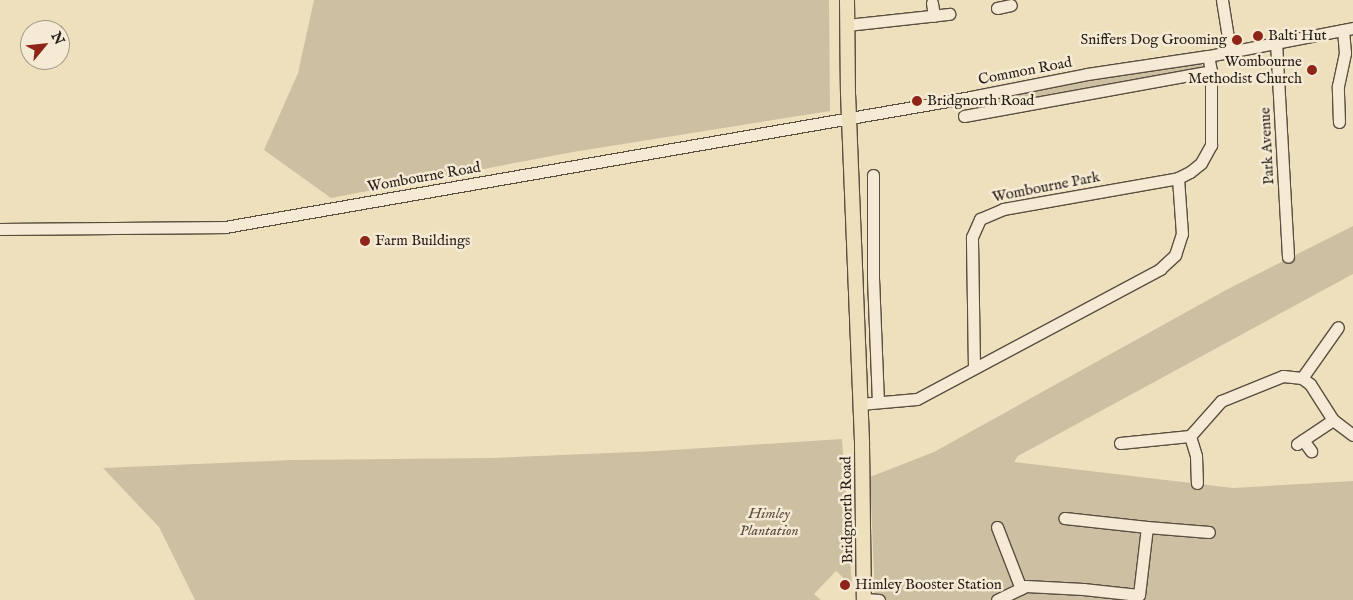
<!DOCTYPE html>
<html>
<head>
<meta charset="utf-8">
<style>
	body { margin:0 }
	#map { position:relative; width:1353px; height:600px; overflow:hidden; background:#efe0bd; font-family:"IM FELL English",serif }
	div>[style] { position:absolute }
	.green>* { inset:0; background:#cdbfa1 }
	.roads { filter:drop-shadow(1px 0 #5a4e41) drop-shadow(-1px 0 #5a4e41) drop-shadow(0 1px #5a4e41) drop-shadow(0 -1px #5a4e41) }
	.minor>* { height:11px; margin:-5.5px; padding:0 5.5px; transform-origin:5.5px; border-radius:5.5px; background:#f5ebd4 }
	.major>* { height:14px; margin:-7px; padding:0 7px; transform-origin:7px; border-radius:7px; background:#efe0bd }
	.dots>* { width:14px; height:14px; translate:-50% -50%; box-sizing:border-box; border:2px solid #f5ebd4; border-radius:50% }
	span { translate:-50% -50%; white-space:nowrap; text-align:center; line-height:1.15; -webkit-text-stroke:5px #f5ebd4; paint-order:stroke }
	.poi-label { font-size:15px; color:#291d18 }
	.left { translate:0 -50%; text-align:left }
	.right { translate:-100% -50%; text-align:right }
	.street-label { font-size:15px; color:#291d18 }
	.park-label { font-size:15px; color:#5a4e41; font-style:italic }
	.north { position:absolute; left:20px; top:20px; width:50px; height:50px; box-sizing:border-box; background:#f5ebd4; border:1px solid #a39989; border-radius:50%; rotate:62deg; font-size:14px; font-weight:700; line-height:20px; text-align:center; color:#291d18 }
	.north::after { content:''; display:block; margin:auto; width:18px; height:22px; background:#8f2418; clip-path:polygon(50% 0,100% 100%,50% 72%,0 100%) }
</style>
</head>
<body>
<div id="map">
	<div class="green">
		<div style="clip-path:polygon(314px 0,829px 0,830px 111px,573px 152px,331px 198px,264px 150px,298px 73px)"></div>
		<div style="clip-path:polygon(1199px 61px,1202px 65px,1201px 69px,981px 109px,978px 106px,979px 100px)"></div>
		<div style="clip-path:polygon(1353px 226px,1353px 274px,1018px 456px,1014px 462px,1233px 488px,1353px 481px,1353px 600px,875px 600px,870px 477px,934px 452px,1226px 290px)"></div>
		<div style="clip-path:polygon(842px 439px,852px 586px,836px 571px,814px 594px,821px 600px,195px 600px,159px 527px,103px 468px,293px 460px,493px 458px,657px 451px)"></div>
	</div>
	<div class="roads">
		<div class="minor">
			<div style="left:1222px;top:0;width:51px;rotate:80.9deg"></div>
			<div style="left:932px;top:3px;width:13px;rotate:81deg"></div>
			<div style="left:997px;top:8px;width:14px;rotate:-12deg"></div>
			<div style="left:847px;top:25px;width:103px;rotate:-6.2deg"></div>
			<div style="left:1276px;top:42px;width:215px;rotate:86.8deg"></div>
			<div style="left:964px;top:116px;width:251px;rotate:-10.3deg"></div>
			<div style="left:1339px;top:122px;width:36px;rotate:-92deg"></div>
			<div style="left:1338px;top:86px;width:34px;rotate:-78deg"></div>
			<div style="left:1345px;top:53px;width:23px;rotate:-95deg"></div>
			<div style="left:873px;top:175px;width:103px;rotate:90deg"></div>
			<div style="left:873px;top:278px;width:124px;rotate:87.7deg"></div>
			<div style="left:0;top:229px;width:225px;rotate:-0.5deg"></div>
			<div style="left:225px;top:227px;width:757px;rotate:-9.89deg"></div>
			<div style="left:971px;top:97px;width:118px;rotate:-11.2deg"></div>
			<div style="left:1087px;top:74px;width:122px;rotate:-8.5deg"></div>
			<div style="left:1208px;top:56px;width:148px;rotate:-10.9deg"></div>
			<div style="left:974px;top:368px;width:131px;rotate:-90.9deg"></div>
			<div style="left:972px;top:237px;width:20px;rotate:-66deg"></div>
			<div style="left:980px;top:219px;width:25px;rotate:-23deg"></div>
			<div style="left:1003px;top:209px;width:178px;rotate:-10deg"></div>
			<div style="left:1178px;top:178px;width:13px;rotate:-27deg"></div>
			<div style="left:1190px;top:172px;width:14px;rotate:-39deg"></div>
			<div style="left:1201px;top:163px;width:21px;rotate:-61deg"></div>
			<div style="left:1211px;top:145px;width:74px;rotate:-90deg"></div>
			<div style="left:1211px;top:71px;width:15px;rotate:-101deg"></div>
			<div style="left:1302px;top:378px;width:62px;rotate:-54.8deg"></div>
			<div style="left:860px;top:404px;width:57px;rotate:-5deg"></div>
			<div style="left:917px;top:399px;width:276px;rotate:-28.1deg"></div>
			<div style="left:1160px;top:269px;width:21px;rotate:-43deg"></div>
			<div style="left:1175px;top:255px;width:22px;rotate:-72deg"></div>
			<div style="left:1182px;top:234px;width:56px;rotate:-94.1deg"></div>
			<div style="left:1190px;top:436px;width:21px;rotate:73deg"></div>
			<div style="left:1196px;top:456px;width:27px;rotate:88deg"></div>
			<div style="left:1303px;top:440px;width:14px;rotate:54deg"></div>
			<div style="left:1120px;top:443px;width:70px;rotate:-5.7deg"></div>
			<div style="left:1190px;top:436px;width:47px;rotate:-48.5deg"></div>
			<div style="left:1221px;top:401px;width:67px;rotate:-22deg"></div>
			<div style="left:1283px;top:376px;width:19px;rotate:6deg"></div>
			<div style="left:1302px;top:378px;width:10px;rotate:37deg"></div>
			<div style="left:1310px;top:384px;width:43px;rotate:57.4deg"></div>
			<div style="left:1333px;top:420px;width:25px;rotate:37deg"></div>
			<div style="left:1297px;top:444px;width:43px;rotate:-33.7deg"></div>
			<div style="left:997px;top:527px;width:66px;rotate:68.8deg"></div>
			<div style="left:1147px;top:527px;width:62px;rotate:4.6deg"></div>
			<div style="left:864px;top:599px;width:15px;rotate:4deg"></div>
			<div style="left:997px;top:600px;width:32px;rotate:-26deg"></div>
			<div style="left:1026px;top:586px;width:57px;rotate:3deg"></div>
			<div style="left:1083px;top:589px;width:56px;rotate:6.1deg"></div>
			<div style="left:1139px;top:595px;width:68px;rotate:-83.3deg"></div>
			<div style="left:1147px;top:527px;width:83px;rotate:-173.8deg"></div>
		</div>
		<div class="major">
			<div style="left:847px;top:0;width:93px;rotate:89.4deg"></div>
			<div style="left:848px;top:93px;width:352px;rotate:87.7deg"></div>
			<div style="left:862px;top:445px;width:155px;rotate:89.3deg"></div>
		</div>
	</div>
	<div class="dots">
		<div style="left:1258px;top:36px;background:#8f2418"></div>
		<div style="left:1237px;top:40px;background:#8f2418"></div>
		<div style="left:1312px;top:70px;background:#8f2418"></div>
		<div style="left:917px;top:101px;background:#8f2418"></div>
		<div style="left:365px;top:241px;background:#8f2418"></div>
		<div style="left:845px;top:585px;background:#8f2418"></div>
	</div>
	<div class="poi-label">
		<span class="left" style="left:1268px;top:36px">Balti Hut</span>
		<span class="right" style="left:1227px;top:40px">Sniffers Dog Grooming</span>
		<span class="right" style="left:1302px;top:70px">Wombourne<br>Methodist Church</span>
		<span class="left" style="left:927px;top:101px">Bridgnorth Road</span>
		<span class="left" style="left:375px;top:241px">Farm Buildings</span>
		<span class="left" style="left:855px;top:585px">Himley Booster Station</span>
	</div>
	<div class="street-label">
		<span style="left:1025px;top:71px;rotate:-11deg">Common Road</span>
		<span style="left:1267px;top:146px;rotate:-93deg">Park Avenue</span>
		<span style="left:424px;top:177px;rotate:-10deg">Wombourne Road</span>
		<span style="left:1046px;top:187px;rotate:-11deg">Wombourne Park</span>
		<span style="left:847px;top:510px;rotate:-91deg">Bridgnorth Road</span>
	</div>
	<div class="park-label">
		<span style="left:769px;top:522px">Himley<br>Plantation</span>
	</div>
	<div class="north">N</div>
</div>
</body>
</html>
